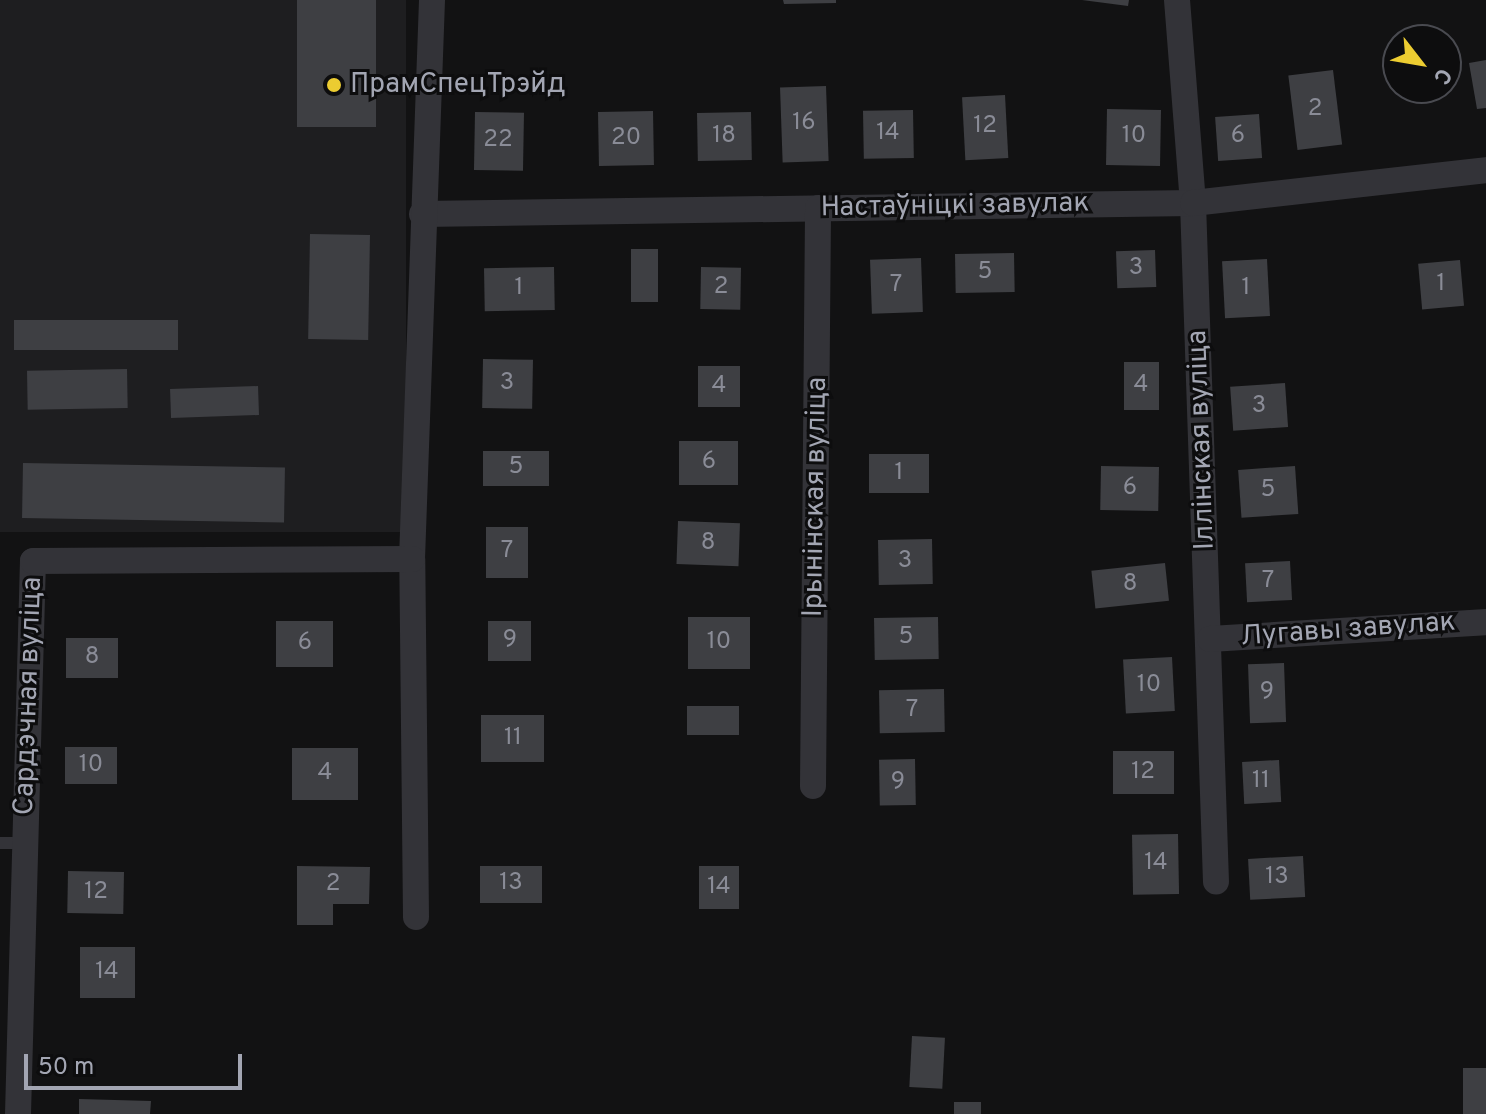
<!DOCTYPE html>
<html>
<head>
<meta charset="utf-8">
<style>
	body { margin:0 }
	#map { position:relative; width:1486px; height:1114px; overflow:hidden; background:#121213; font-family:Overpass,sans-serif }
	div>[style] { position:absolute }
	.built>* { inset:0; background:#1e1e20; transform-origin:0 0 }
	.building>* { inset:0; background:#3e3f43; transform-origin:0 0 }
	.lane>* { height:12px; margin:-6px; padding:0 6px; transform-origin:6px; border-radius:6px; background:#333338 }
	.street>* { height:26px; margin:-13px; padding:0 13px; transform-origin:13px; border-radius:13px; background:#333338 }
	.dots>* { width:22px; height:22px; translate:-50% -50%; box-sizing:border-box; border:4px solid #0d0d0e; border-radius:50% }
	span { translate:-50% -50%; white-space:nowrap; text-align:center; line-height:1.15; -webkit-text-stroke:6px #0d0d0e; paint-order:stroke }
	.number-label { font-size:24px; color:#8a8c97 }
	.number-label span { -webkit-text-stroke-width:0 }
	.poi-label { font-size:28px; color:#a3a6b3 }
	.left { translate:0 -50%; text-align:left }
	.street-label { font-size:28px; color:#a3a6b3 }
	.north { position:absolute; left:1382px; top:24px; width:80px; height:80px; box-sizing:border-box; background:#0d0d0e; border:2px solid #494a50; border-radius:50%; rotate:121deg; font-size:22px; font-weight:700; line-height:32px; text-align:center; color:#a3a6b3 }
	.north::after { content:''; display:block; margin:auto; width:28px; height:36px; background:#eccc31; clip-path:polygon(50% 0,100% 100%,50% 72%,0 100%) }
	.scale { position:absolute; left:24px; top:1054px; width:218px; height:36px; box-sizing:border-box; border:4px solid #a3a6b3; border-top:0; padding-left:10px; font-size:24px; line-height:28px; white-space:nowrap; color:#a3a6b3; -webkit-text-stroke:6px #0d0d0e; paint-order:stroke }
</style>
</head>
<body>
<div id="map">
	<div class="built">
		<div style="left:0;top:0;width:406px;height:532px"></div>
	</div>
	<div class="building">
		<div style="left:297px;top:0;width:79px;height:127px"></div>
		<div style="clip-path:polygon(783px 0,836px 0,836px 3px,784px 4px)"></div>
		<div style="clip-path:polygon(1082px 0,1129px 0,1128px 6px)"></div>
		<div style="clip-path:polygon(1486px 60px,1486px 108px,1477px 109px,1469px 63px)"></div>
		<div style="left:1333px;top:70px;width:75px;height:45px;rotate:83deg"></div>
		<div style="left:826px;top:86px;width:75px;height:46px;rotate:88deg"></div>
		<div style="left:1005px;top:95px;width:63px;height:43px;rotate:87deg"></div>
		<div style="left:1107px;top:109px;width:54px;height:56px;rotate:1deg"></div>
		<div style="left:913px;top:110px;width:48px;height:50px;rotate:89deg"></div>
		<div style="left:653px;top:111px;width:54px;height:55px;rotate:89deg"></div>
		<div style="left:475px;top:112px;width:49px;height:58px;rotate:1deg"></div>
		<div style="left:751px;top:112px;width:48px;height:54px;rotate:89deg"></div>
		<div style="left:1259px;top:114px;width:44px;height:44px;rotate:86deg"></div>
		<div style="left:310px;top:234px;width:60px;height:105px;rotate:1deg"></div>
		<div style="left:631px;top:249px;width:27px;height:53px"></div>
		<div style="left:1155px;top:250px;width:37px;height:39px;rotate:88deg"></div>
		<div style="left:1014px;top:253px;width:39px;height:59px;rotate:89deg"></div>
		<div style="left:921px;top:258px;width:54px;height:51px;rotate:88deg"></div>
		<div style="left:1267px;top:259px;width:57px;height:45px;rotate:87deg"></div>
		<div style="left:1460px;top:260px;width:46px;height:42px;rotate:85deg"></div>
		<div style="left:554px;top:267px;width:43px;height:70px;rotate:89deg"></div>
		<div style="left:701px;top:267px;width:40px;height:42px;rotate:1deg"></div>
		<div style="left:178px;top:320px;width:30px;height:164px;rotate:90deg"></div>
		<div style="left:483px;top:359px;width:50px;height:49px;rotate:1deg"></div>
		<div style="left:1124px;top:362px;width:35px;height:48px"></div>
		<div style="left:698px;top:366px;width:42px;height:41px"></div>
		<div style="left:127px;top:369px;width:39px;height:100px;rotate:89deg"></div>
		<div style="left:1285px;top:383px;width:44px;height:55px;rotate:86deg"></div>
		<div style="left:258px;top:386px;width:29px;height:88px;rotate:88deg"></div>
		<div style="left:679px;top:441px;width:59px;height:44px"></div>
		<div style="left:483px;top:451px;width:66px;height:35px"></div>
		<div style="left:929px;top:454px;width:39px;height:60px;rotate:90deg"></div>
		<div style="left:23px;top:463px;width:262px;height:55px;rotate:1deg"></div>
		<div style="left:1101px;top:466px;width:58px;height:44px;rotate:1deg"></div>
		<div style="left:1295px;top:466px;width:48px;height:57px;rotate:86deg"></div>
		<div style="left:678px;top:521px;width:62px;height:43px;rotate:2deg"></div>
		<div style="left:486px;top:527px;width:42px;height:51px"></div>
		<div style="left:932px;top:539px;width:45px;height:54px;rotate:89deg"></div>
		<div style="left:1290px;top:561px;width:39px;height:45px;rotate:87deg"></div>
		<div style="left:1165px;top:563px;width:38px;height:74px;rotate:84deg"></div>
		<div style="left:688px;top:617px;width:62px;height:52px"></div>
		<div style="left:938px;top:617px;width:42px;height:64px;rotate:89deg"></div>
		<div style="left:276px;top:621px;width:57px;height:46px"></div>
		<div style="left:488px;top:621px;width:43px;height:40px"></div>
		<div style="left:66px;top:638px;width:52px;height:40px"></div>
		<div style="left:1172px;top:657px;width:54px;height:49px;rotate:87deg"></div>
		<div style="left:1284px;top:663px;width:59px;height:36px;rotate:88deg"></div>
		<div style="left:944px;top:689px;width:43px;height:65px;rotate:89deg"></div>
		<div style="left:687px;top:706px;width:52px;height:29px"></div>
		<div style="left:544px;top:715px;width:47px;height:63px;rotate:90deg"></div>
		<div style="left:65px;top:747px;width:52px;height:37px"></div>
		<div style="left:292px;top:748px;width:66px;height:52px"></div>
		<div style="left:1174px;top:751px;width:43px;height:61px;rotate:90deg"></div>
		<div style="left:915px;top:759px;width:46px;height:36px;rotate:89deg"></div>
		<div style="left:1279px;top:760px;width:42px;height:37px;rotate:87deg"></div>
		<div style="left:1178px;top:834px;width:60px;height:46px;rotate:89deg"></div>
		<div style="left:1303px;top:856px;width:41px;height:55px;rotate:87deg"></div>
		<div style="clip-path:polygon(297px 866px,370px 867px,369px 904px,333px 904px,333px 925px,297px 925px)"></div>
		<div style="left:480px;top:866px;width:62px;height:37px"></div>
		<div style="left:699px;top:866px;width:40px;height:43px"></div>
		<div style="left:68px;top:871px;width:56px;height:42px;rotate:1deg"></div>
		<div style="left:80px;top:947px;width:55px;height:51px"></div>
		<div style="left:912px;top:1036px;width:33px;height:51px;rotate:3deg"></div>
		<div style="left:1463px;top:1068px;width:23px;height:46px"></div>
		<div style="clip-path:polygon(79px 1099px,151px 1101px,150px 1114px,79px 1114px)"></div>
		<div style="left:954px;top:1102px;width:27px;height:12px"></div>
	</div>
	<div class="lane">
		<div style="left:0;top:843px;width:25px"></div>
	</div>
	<div class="street">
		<div style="left:1177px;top:0;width:204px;rotate:85.5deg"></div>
		<div style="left:1193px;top:203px;width:679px;rotate:88.06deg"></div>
		<div style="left:422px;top:214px;width:771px;rotate:-0.82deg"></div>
		<div style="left:1193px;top:203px;width:295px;rotate:-6.4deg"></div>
		<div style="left:1210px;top:639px;width:277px;rotate:-3.5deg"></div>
		<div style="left:813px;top:786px;width:578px;rotate:-89.5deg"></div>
		<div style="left:416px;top:917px;width:358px;rotate:-90.6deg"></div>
		<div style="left:412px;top:559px;width:559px;rotate:-87.95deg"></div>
		<div style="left:18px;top:1114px;width:553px;rotate:-88.45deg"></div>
		<div style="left:33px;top:561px;width:379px;rotate:-0.3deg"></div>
	</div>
	<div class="dots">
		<div style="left:334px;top:85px;background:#eccc31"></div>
	</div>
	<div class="number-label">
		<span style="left:1315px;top:110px">2</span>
		<span style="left:804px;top:124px">16</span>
		<span style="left:985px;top:127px">12</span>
		<span style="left:888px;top:134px">14</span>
		<span style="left:724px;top:137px">18</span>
		<span style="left:1134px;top:137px">10</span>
		<span style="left:1238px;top:137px">6</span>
		<span style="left:626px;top:139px">20</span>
		<span style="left:498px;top:141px">22</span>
		<span style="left:1136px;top:269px">3</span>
		<span style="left:985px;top:273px">5</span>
		<span style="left:1441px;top:285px">1</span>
		<span style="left:896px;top:286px">7</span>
		<span style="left:721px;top:288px">2</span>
		<span style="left:519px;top:289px">1</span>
		<span style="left:1246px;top:289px">1</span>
		<span style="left:507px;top:384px">3</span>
		<span style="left:1141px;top:386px">4</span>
		<span style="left:719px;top:387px">4</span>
		<span style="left:1259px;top:407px">3</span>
		<span style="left:709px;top:463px">6</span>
		<span style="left:516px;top:468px">5</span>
		<span style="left:899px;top:474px">1</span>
		<span style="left:1130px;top:489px">6</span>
		<span style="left:1268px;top:491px">5</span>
		<span style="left:708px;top:544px">8</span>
		<span style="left:507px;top:552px">7</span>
		<span style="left:905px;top:562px">3</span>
		<span style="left:1268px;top:582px">7</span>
		<span style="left:1130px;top:585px">8</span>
		<span style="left:906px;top:638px">5</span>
		<span style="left:510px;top:641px">9</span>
		<span style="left:719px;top:643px">10</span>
		<span style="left:305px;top:644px">6</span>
		<span style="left:92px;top:658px">8</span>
		<span style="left:1149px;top:686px">10</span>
		<span style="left:1267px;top:693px">9</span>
		<span style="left:912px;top:711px">7</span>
		<span style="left:513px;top:739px">11</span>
		<span style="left:91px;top:766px">10</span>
		<span style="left:1143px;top:773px">12</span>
		<span style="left:325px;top:774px">4</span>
		<span style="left:1261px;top:782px">11</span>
		<span style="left:898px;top:783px">9</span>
		<span style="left:1156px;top:864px">14</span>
		<span style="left:1277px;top:878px">13</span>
		<span style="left:511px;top:884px">13</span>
		<span style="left:333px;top:885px">2</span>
		<span style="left:719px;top:888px">14</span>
		<span style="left:96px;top:893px">12</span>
		<span style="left:107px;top:973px">14</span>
	</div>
	<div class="poi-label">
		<span class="left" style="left:350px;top:85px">ПрамСпецТрэйд</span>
	</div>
	<div class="street-label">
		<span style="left:955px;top:206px;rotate:-1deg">Настаўніцкі завулак</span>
		<span style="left:1202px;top:440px;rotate:-92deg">Іллінская вуліца</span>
		<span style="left:816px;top:497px;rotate:-89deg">Ірынінская вуліца</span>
		<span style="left:1348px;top:630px;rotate:-4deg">Лугавы завулак</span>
		<span style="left:29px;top:696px;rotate:-88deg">Сардэчная вуліца</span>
	</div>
	<div class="north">С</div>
	<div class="scale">50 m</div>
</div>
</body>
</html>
